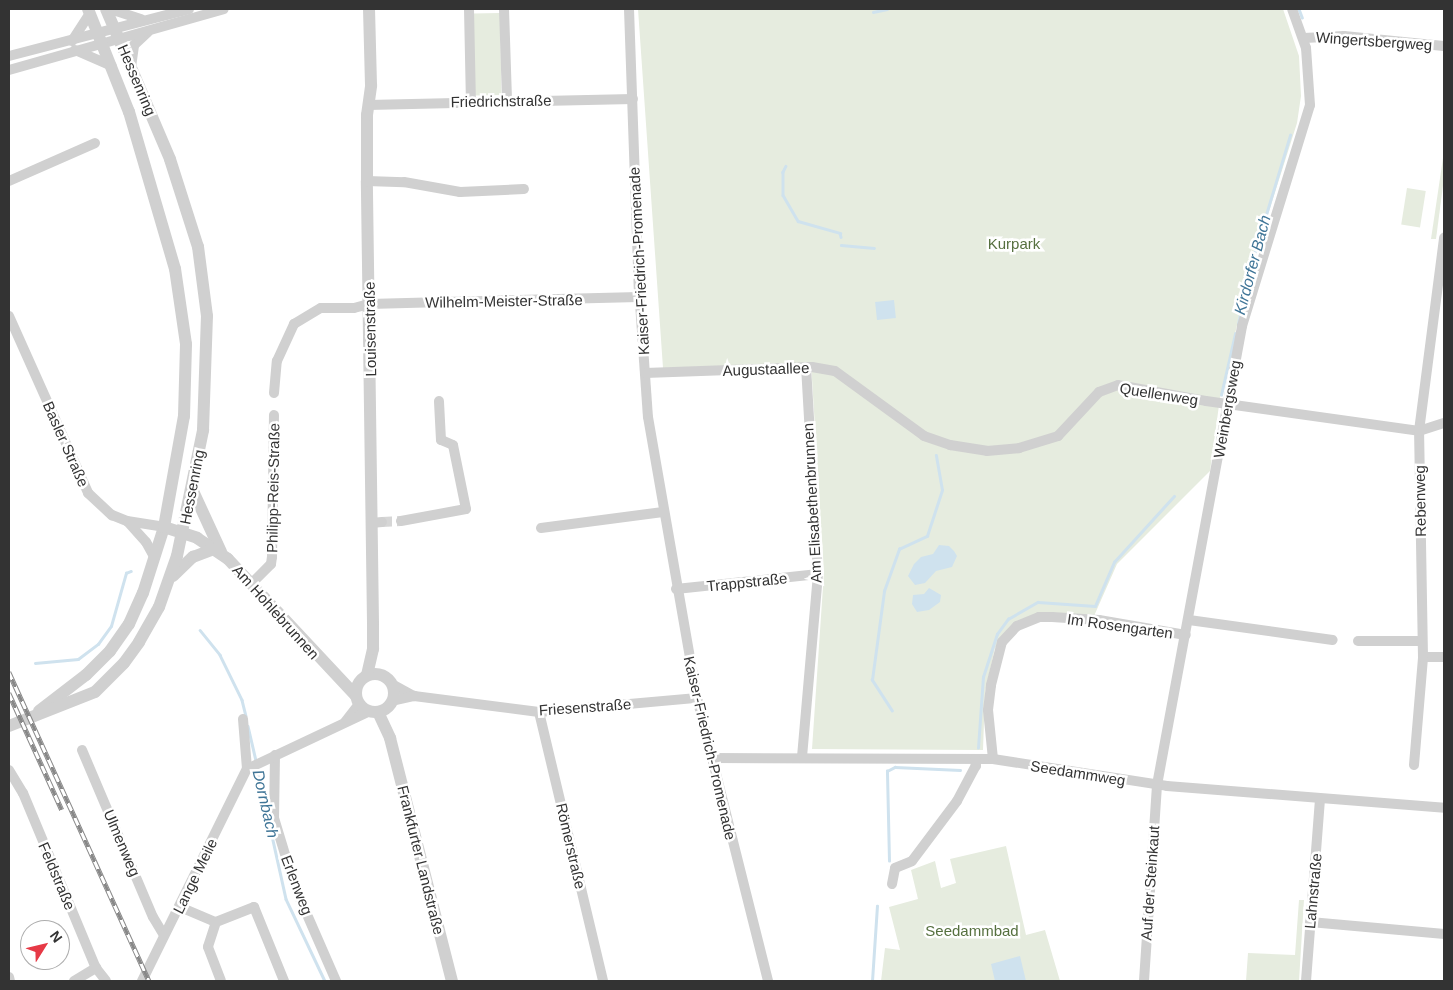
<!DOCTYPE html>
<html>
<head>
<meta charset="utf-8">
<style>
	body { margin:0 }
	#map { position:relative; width:1453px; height:990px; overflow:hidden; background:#fff; font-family:Helvetica,sans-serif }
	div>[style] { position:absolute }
	.green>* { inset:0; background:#e6ecdf; transform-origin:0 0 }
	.water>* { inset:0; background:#cfe2ee; transform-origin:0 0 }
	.stream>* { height:2.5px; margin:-1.25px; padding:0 1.25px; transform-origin:1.25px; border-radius:1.25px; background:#cfe2ee }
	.minor-tunnel>* { height:10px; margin-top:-5px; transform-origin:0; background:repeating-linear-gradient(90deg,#d6d6d6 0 10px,transparent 0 15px) }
	.minor>* { height:10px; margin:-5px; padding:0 5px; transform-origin:5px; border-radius:5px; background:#d0d0d0 }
	.tertiary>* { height:12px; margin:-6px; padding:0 6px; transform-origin:6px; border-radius:6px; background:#d0d0d0 }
	.tertiary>.ring { margin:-6px; padding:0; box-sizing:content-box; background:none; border:12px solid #d0d0d0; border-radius:50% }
	.rail>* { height:4.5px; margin-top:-2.25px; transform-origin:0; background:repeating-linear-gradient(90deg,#fff 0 8px,#888 0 16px); box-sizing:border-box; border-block:1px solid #888 }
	span { translate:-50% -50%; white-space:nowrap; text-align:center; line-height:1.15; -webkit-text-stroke:5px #fff; paint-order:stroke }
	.street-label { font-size:15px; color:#333 }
	.park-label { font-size:15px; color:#56703f }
	.water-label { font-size:16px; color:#3f7597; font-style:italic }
	.frame { position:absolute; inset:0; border:10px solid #333; pointer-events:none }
	.north { position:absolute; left:20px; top:920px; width:50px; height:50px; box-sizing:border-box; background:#fff; border:1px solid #adadad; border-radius:50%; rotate:54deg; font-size:14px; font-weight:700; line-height:20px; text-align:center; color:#333 }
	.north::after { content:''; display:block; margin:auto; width:18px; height:22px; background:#e63946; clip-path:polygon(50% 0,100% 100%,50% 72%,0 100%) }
</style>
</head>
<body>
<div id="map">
	<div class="green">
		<div style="clip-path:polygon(638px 9px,1283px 9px,1299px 56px,1301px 96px,1297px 123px,1249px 274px,1220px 398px,1210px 471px,1117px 564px,1094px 616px,1039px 614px,995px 648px,985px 692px,983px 750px,812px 749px,824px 572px,811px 363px,663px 368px)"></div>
		<div style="left:500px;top:13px;width:82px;height:27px;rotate:89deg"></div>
		<div style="clip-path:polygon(1443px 158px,1444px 178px,1436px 239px,1431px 239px)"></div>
		<div style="left:1407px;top:188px;width:19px;height:37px;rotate:9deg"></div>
		<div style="clip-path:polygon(1006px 846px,1026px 935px,1045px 930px,1060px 981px,881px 981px,885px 948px,900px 950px,889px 907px,918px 899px,911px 870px,935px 861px,941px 888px,956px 883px,950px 859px)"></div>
		<div style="clip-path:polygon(1299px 900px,1304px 900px,1299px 981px,1246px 981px,1248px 953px,1295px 955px)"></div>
	</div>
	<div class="water">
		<div style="left:894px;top:300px;width:18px;height:19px;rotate:84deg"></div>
		<div style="clip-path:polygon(939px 545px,949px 546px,954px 551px,957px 556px,952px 567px,936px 571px,925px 583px,915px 585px,908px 576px,914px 564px,921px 557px,933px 554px)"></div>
		<div style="clip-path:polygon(929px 588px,941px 595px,940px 602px,929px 610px,917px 612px,912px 604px,913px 595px,924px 594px)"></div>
		<div style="clip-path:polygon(1020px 956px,1026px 981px,995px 981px,991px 964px)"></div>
	</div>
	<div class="stream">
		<div style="left:1299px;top:9px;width:9px;rotate:69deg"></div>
		<div style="left:873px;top:12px;width:14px;rotate:-12deg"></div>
		<div style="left:786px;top:166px;width:7px;rotate:117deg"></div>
		<div style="left:783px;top:172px;width:23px;rotate:90deg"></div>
		<div style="left:783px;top:195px;width:30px;rotate:60deg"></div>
		<div style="left:798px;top:221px;width:44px;rotate:15.9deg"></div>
		<div style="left:840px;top:233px;width:4px;rotate:76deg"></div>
		<div style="left:841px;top:245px;width:33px;rotate:5deg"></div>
		<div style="left:1238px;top:324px;width:54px;rotate:-78.3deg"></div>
		<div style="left:1249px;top:271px;width:142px;rotate:-73.2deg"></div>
		<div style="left:1221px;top:395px;width:63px;rotate:-77.1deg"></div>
		<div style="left:200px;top:630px;width:32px;rotate:51deg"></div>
		<div style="left:220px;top:655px;width:50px;rotate:63.9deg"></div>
		<div style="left:242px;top:700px;width:16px;rotate:76deg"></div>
		<div style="left:35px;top:663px;width:43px;rotate:-5.3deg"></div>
		<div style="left:78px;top:659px;width:25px;rotate:-37deg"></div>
		<div style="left:98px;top:644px;width:22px;rotate:-54deg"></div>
		<div style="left:111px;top:626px;width:55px;rotate:-74.2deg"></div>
		<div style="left:126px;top:573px;width:5px;rotate:-22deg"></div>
		<div style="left:892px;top:711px;width:37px;rotate:-123deg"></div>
		<div style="left:872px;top:680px;width:90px;rotate:-82.3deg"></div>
		<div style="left:884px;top:591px;width:45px;rotate:-70.3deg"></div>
		<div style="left:899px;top:549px;width:31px;rotate:-25deg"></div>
		<div style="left:927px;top:536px;width:48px;rotate:-71.9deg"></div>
		<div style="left:942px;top:490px;width:35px;rotate:-100deg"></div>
		<div style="left:248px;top:726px;width:37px;rotate:77deg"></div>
		<div style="left:978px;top:748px;width:71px;rotate:-86deg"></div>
		<div style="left:983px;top:677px;width:45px;rotate:-72deg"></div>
		<div style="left:997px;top:634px;width:19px;rotate:-54deg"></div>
		<div style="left:1008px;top:619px;width:34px;rotate:-30deg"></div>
		<div style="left:1038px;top:602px;width:57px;rotate:4deg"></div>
		<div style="left:1095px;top:606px;width:48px;rotate:-66.6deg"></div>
		<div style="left:1114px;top:562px;width:89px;rotate:-47.7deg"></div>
		<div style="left:257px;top:768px;width:134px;rotate:77.5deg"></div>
		<div style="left:286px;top:899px;width:91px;rotate:64.6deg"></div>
		<div style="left:889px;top:861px;width:90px;rotate:-91.3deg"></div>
		<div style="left:887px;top:771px;width:9px;rotate:-27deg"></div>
		<div style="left:895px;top:767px;width:65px;rotate:2.6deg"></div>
		<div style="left:872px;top:981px;width:75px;rotate:-86.2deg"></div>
	</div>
	<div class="minor-tunnel">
		<div style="left:382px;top:522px;width:19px;rotate:-3deg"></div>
	</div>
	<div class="minor">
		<div style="left:110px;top:9px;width:33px;rotate:18deg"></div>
		<div style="left:469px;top:9px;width:92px;rotate:88.8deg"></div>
		<div style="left:504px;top:9px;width:91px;rotate:88.1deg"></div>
		<div style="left:629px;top:9px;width:280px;rotate:88deg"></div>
		<div style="left:639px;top:289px;width:128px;rotate:86deg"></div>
		<div style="left:648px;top:417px;width:285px;rotate:80.1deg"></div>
		<div style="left:697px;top:698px;width:292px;rotate:75.9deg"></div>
		<div style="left:1304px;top:38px;width:40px;rotate:-2.9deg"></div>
		<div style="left:1344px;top:36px;width:100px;rotate:5.7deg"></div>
		<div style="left:72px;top:41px;width:33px;rotate:-57deg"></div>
		<div style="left:75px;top:50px;width:40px;rotate:23.4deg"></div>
		<div style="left:9px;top:56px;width:186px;rotate:-14.6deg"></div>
		<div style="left:131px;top:67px;width:22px;rotate:-82deg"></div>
		<div style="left:134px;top:45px;width:19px;rotate:-43deg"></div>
		<div style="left:9px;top:70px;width:223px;rotate:-15.8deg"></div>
		<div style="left:368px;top:105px;width:265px;rotate:-1.3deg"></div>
		<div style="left:9px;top:181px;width:94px;rotate:-23.8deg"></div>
		<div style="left:367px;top:181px;width:37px;rotate:2deg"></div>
		<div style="left:404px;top:182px;width:57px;rotate:10.1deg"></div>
		<div style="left:460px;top:192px;width:64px;rotate:-2.7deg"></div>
		<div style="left:9px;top:316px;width:194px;rotate:65.9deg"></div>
		<div style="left:88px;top:493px;width:33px;rotate:43deg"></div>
		<div style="left:112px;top:515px;width:16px;rotate:22deg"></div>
		<div style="left:127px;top:521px;width:37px;rotate:9deg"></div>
		<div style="left:645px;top:373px;width:167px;rotate:-2.1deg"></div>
		<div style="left:812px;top:367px;width:23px;rotate:10deg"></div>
		<div style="left:835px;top:371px;width:110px;rotate:36.1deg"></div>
		<div style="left:924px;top:436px;width:28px;rotate:19deg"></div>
		<div style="left:950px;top:445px;width:37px;rotate:9deg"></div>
		<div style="left:987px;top:451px;width:32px;rotate:-5deg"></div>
		<div style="left:1019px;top:448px;width:41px;rotate:-17.1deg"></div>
		<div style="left:1058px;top:436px;width:60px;rotate:-47deg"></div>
		<div style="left:1099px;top:392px;width:20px;rotate:-20deg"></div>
		<div style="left:1118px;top:385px;width:89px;rotate:10.3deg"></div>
		<div style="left:1206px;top:401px;width:215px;rotate:8deg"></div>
		<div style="left:1419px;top:431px;width:26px;rotate:-18deg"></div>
		<div style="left:274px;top:393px;width:32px;rotate:-85deg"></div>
		<div style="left:277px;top:361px;width:41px;rotate:-65.3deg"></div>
		<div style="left:294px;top:324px;width:31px;rotate:-31deg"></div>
		<div style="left:321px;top:308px;width:33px"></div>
		<div style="left:354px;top:308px;width:16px;rotate:-15deg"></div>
		<div style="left:369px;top:304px;width:270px;rotate:-1.5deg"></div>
		<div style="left:401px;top:521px;width:66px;rotate:-10.5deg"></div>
		<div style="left:466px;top:509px;width:65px;rotate:-101.5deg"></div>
		<div style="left:453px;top:445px;width:13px;rotate:-157deg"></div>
		<div style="left:441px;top:440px;width:39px;rotate:-93deg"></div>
		<div style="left:128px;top:522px;width:27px;rotate:48deg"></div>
		<div style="left:146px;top:542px;width:18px;rotate:61deg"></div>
		<div style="left:371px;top:523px;width:11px;rotate:-5deg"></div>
		<div style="left:541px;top:528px;width:123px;rotate:-7.5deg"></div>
		<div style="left:252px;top:583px;width:27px;rotate:-45deg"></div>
		<div style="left:271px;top:564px;width:7px;rotate:-82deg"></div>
		<div style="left:272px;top:557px;width:142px;rotate:-89.2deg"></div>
		<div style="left:676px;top:589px;width:143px;rotate:-6deg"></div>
		<div style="left:1189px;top:620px;width:145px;rotate:7.9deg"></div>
		<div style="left:1358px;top:641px;width:64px"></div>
		<div style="left:1423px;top:657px;width:21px"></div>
		<div style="left:392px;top:684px;width:25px;rotate:29deg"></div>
		<div style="left:414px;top:696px;width:126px;rotate:7.3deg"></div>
		<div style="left:539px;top:712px;width:159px;rotate:-5.1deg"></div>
		<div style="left:392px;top:701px;width:23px;rotate:-13deg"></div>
		<div style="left:539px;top:712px;width:277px;rotate:76.6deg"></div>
		<div style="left:243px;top:719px;width:50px;rotate:85.4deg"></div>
		<div style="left:345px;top:722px;width:23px;rotate:-52deg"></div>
		<div style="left:82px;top:750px;width:181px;rotate:67deg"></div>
		<div style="left:153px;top:917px;width:21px;rotate:59deg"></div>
		<div style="left:275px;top:755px;width:63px;rotate:90.9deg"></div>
		<div style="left:274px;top:818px;width:72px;rotate:73.1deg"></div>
		<div style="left:295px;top:887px;width:103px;rotate:66.4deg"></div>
		<div style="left:802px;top:757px;width:184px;rotate:-85deg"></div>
		<div style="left:818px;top:574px;width:207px;rotate:-93.3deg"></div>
		<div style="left:711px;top:758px;width:282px;rotate:0.2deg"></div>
		<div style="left:993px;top:759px;width:176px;rotate:8.8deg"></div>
		<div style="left:1167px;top:786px;width:278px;rotate:4.5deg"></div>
		<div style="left:993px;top:759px;width:49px;rotate:-95.8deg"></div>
		<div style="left:988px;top:710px;width:25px;rotate:-83deg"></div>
		<div style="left:991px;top:685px;width:44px;rotate:-75.7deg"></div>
		<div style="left:1002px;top:642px;width:22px;rotate:-47deg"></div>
		<div style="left:1017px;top:626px;width:24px;rotate:-22deg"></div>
		<div style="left:1039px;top:617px;width:13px"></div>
		<div style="left:1052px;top:617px;width:47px;rotate:3.7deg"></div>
		<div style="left:1099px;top:620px;width:88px;rotate:9.8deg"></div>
		<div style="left:1414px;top:765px;width:108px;rotate:-85.2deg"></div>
		<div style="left:1423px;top:657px;width:226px;rotate:-91deg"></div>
		<div style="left:1419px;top:431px;width:195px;rotate:-82.6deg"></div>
		<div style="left:9px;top:770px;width:27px;rotate:59deg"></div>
		<div style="left:23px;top:793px;width:190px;rotate:67.4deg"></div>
		<div style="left:96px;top:968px;width:16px;rotate:52deg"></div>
		<div style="left:892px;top:884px;width:16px;rotate:-79deg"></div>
		<div style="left:895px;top:868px;width:18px;rotate:-22deg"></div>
		<div style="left:912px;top:861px;width:75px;rotate:-53.1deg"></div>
		<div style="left:957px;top:801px;width:40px;rotate:-62deg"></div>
		<div style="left:976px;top:766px;width:7px;rotate:-98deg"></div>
		<div style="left:180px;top:907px;width:39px;rotate:23deg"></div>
		<div style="left:216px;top:922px;width:41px;rotate:-21.5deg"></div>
		<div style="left:254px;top:907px;width:80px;rotate:67.9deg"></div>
		<div style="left:216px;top:922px;width:26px;rotate:108deg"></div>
		<div style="left:208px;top:947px;width:36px;rotate:69deg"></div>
		<div style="left:1310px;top:922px;width:135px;rotate:5.1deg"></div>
		<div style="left:9px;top:977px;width:4px;rotate:76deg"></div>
		<div style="left:74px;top:981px;width:26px;rotate:-31deg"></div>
		<div style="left:142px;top:981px;width:237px;rotate:-63.7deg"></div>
		<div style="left:247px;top:769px;width:136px;rotate:-25.2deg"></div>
		<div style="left:1144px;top:981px;width:196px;rotate:-86.2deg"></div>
		<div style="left:1157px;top:785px;width:467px;rotate:-79.5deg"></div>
		<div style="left:1242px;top:326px;width:231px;rotate:-72.9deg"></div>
		<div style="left:1310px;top:105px;width:57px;rotate:-94deg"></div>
		<div style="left:1306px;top:48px;width:41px;rotate:-109.7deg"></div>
		<div style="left:1306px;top:981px;width:182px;rotate:-85.6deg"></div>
	</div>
	<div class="tertiary">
		<div style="left:193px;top:491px;width:67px;rotate:65.3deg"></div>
		<div style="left:164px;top:527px;width:35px;rotate:18deg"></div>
		<div style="left:197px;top:538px;width:37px;rotate:34deg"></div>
		<div style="left:228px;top:559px;width:187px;rotate:46.9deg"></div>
		<div style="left:173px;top:576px;width:28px;rotate:-44deg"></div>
		<div style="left:193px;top:557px;width:22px;rotate:-21deg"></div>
		<div class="ring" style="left:356px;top:674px;width:26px;height:26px"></div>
		<div style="left:367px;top:675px;width:27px;rotate:-77deg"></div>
		<div style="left:373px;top:649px;width:26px;rotate:-90deg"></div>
		<div style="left:373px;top:623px;width:442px;rotate:-90.8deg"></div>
		<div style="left:367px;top:181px;width:66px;rotate:-90deg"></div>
		<div style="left:367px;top:115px;width:30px;rotate:-82deg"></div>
		<div style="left:371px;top:85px;width:76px;rotate:-91.5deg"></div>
		<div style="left:39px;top:711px;width:59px;rotate:-37.5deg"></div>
		<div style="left:86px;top:675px;width:34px;rotate:-45deg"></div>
		<div style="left:110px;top:651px;width:33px;rotate:-55deg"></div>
		<div style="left:129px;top:624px;width:34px;rotate:-66deg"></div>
		<div style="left:143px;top:593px;width:69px;rotate:-72.3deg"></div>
		<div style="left:164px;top:527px;width:113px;rotate:-79.8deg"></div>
		<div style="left:184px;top:416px;width:72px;rotate:-88.4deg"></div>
		<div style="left:186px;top:344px;width:76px;rotate:-98.3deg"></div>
		<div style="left:175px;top:269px;width:164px;rotate:-106.3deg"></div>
		<div style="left:129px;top:112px;width:111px;rotate:-111.7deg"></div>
		<div style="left:378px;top:712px;width:29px;rotate:65deg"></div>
		<div style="left:390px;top:738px;width:251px;rotate:75.7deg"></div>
		<div style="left:9px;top:726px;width:92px;rotate:-21.6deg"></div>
		<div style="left:95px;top:692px;width:41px;rotate:-45deg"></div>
		<div style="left:124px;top:663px;width:26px;rotate:-54deg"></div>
		<div style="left:139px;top:642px;width:40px;rotate:-60.3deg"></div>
		<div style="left:159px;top:607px;width:54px;rotate:-70.6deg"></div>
		<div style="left:177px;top:556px;width:129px;rotate:-78.3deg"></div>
		<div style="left:203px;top:430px;width:114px;rotate:-88deg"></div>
		<div style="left:207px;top:316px;width:70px;rotate:-97.4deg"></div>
		<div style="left:198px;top:247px;width:92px;rotate:-107.7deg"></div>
		<div style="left:170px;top:159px;width:163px;rotate:-113.1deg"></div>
	</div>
	<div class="rail">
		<div style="left:9px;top:672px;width:339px;rotate:65.6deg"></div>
		<div style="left:9px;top:693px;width:128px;rotate:65.6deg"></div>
	</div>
	<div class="street-label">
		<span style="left:1374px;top:41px;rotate:4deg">Wingertsbergweg</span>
		<span style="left:137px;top:80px;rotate:67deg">Hessenring</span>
		<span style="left:501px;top:101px;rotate:-1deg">Friedrichstraße</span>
		<span style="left:639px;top:261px;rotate:-93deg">Kaiser-Friedrich-Promenade</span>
		<span style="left:504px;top:301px;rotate:-1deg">Wilhelm-Meister-Straße</span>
		<span style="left:370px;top:329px;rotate:-91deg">Louisenstraße</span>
		<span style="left:766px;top:369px;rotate:-2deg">Augustaallee</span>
		<span style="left:1159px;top:394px;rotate:9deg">Quellenweg</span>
		<span style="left:1227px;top:409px;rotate:-80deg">Weinbergsweg</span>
		<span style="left:66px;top:444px;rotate:66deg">Basler Straße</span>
		<span style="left:192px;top:487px;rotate:-79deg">Hessenring</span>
		<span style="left:273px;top:488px;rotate:-89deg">Philipp-Reis-Straße</span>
		<span style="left:1420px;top:501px;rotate:-91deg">Rebenweg</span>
		<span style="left:812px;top:503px;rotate:-93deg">Am Elisabethenbrunnen</span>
		<span style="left:747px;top:582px;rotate:-6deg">Trappstraße</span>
		<span style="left:276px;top:612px;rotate:48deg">Am Hohlebrunnen</span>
		<span style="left:1120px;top:626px;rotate:8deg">Im Rosengarten</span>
		<span style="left:585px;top:707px;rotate:-4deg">Friesenstraße</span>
		<span style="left:710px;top:748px;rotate:77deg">Kaiser-Friedrich-Promenade</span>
		<span style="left:1078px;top:773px;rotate:9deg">Seedammweg</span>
		<span style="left:122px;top:843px;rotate:67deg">Ulmenweg</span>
		<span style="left:571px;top:846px;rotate:77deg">Römerstraße</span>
		<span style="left:421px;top:860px;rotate:76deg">Frankfurter Landstraße</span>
		<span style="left:57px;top:876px;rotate:67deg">Feldstraße</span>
		<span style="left:195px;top:876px;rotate:-64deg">Lange Meile</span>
		<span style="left:1150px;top:883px;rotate:-86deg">Auf der Steinkaut</span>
		<span style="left:297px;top:885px;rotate:69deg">Erlenweg</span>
		<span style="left:1313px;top:891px;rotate:-85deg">Lahnstraße</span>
	</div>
	<div class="park-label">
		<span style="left:1014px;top:244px">Kurpark</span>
		<span style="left:972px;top:931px">Seedammbad</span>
	</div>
	<div class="water-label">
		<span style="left:1253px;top:265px;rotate:-75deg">Kirdorfer Bach</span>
		<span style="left:265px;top:804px;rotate:77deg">Dornbach</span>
	</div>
	<div class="frame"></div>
	<div class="north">N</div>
</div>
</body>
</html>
